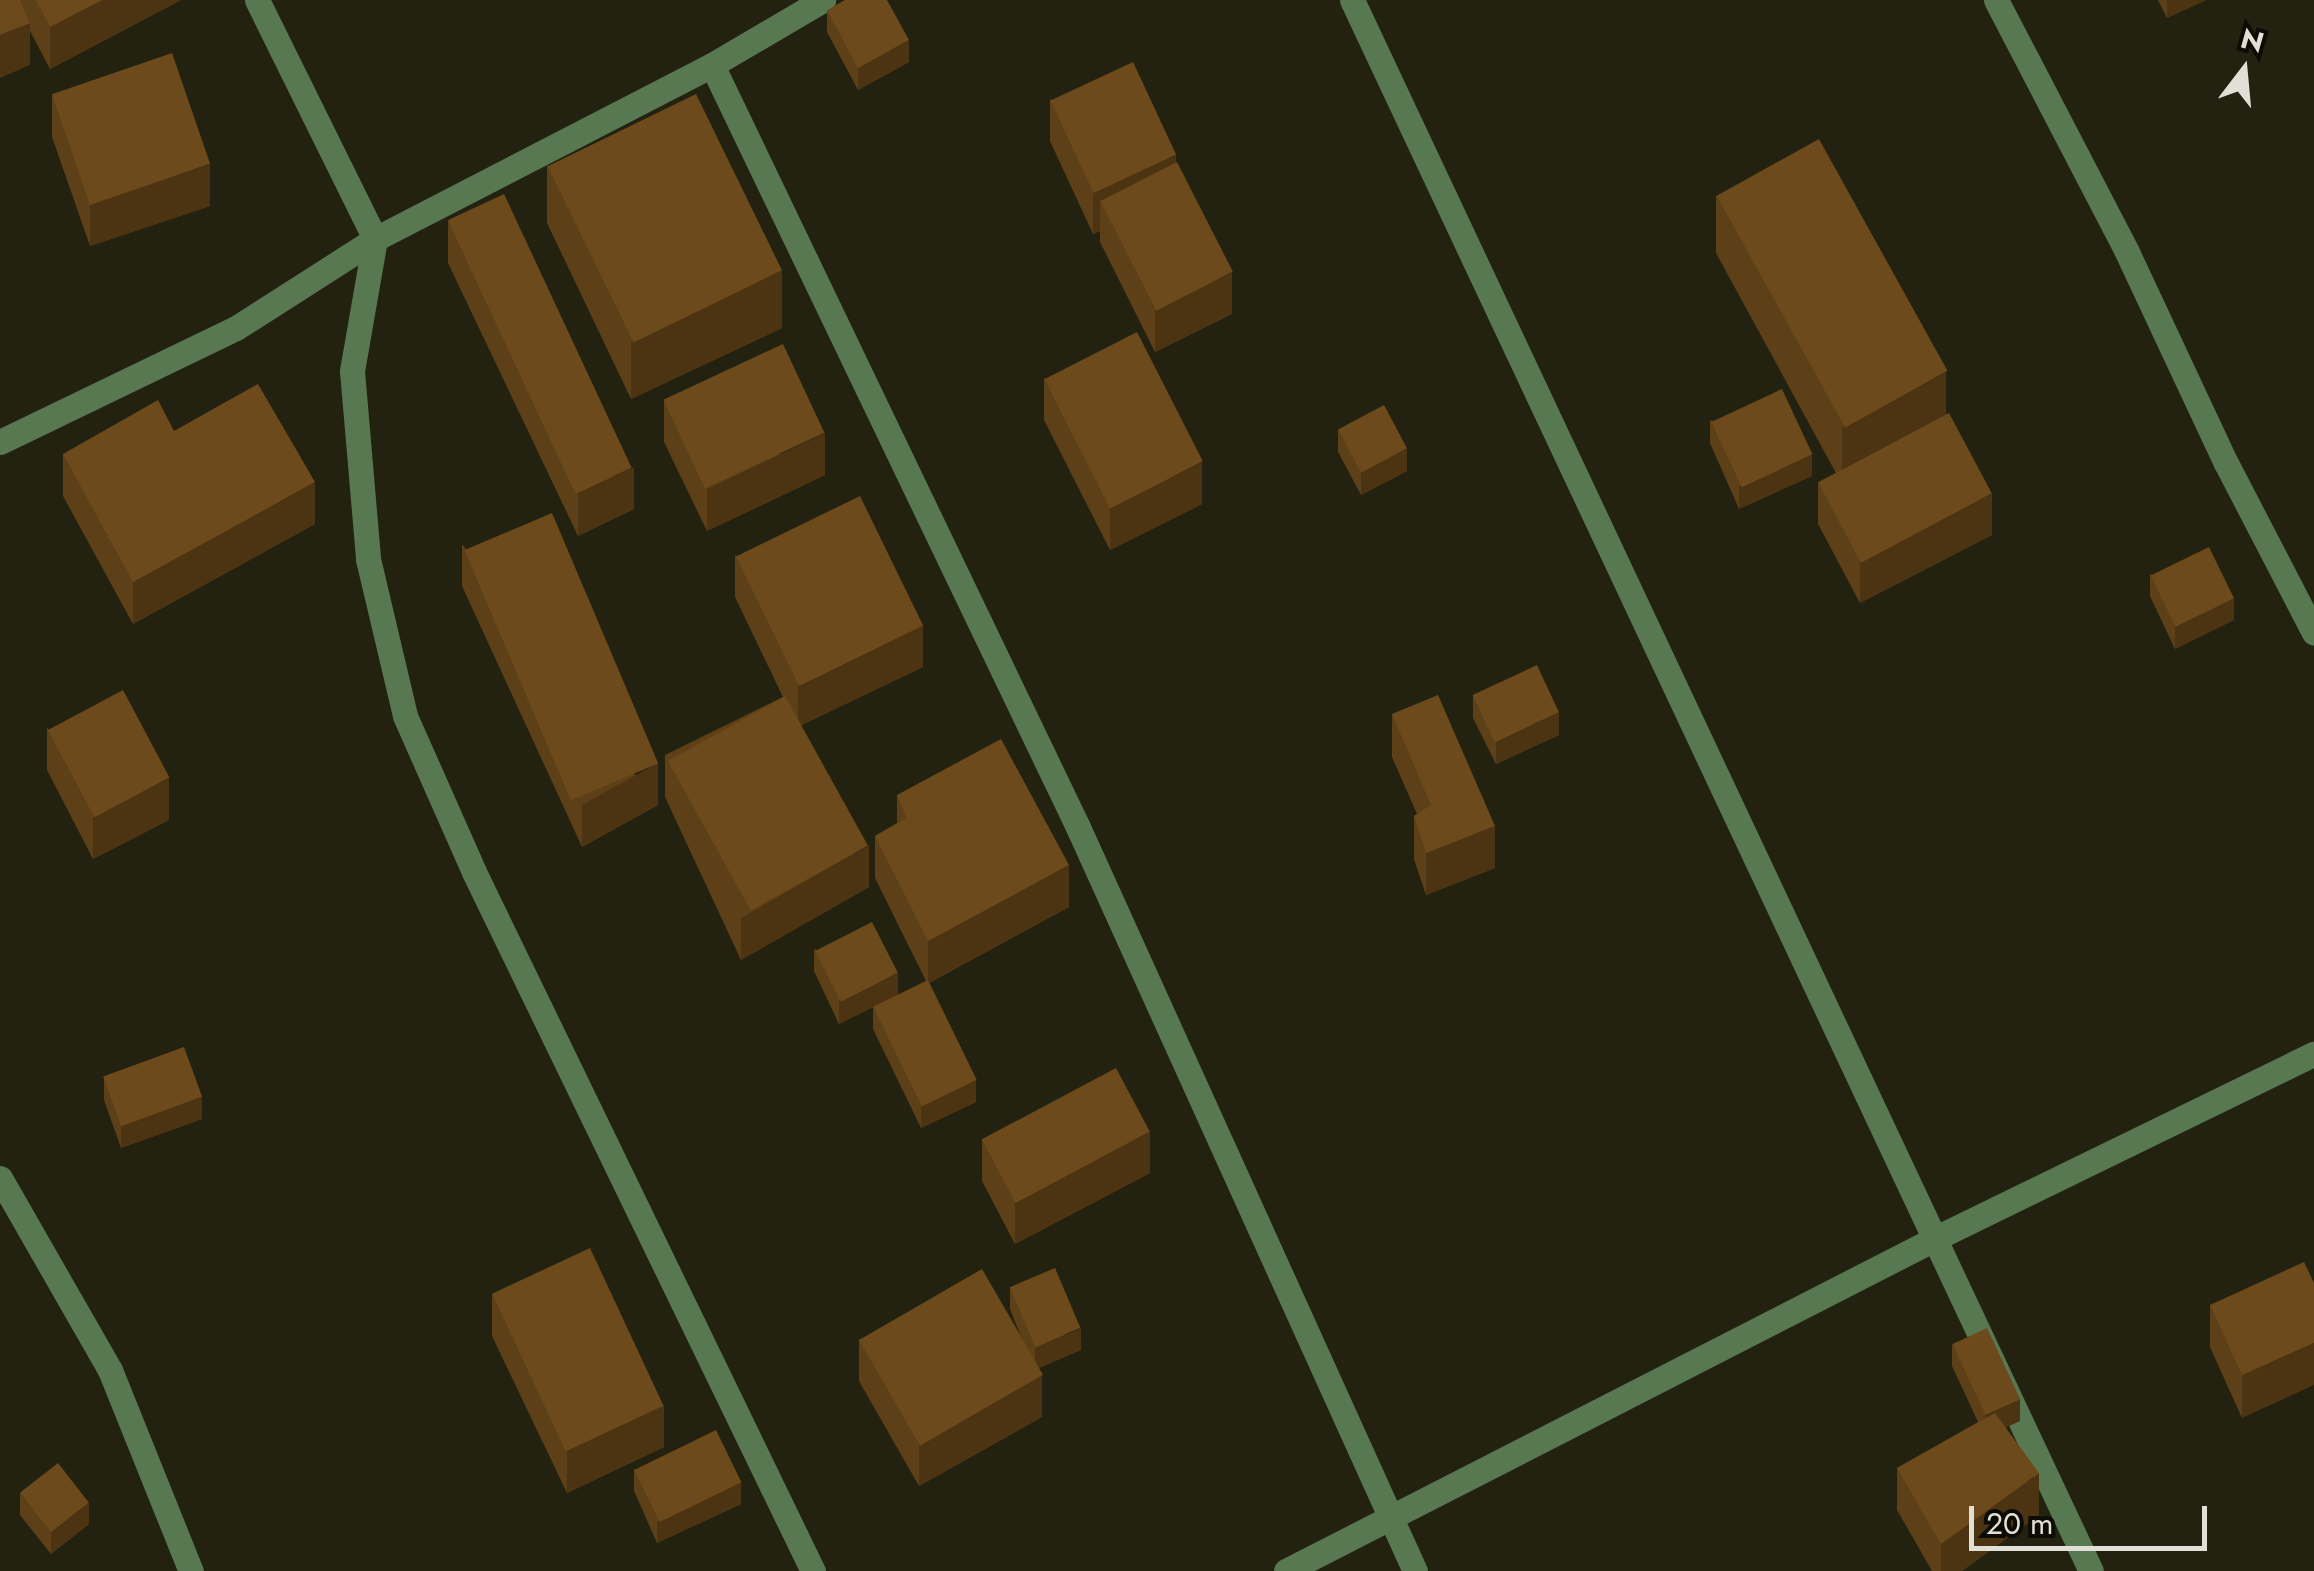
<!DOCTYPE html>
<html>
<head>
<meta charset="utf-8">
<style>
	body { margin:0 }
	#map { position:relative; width:2314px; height:1571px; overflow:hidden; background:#232210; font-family:Jost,sans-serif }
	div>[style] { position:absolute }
	.minor>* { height:25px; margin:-12.5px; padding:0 12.5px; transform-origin:12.5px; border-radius:12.5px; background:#587851 }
	.wall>* { inset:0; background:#5d4017 }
	.shaded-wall>* { inset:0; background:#4c3413 }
	.building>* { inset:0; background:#6c4a1b; transform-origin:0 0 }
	span { translate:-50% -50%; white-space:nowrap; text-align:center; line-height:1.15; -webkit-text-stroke:8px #0c0b05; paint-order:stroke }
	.north { position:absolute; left:2194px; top:20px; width:100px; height:100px; -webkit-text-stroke:8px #0c0b05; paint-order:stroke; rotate:16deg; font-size:28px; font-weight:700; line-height:40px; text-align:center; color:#e0e0d4 }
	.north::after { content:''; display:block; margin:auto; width:35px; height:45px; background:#e0e0d4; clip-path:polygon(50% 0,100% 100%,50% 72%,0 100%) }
	.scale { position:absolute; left:1969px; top:1506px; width:238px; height:45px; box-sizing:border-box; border:5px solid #e0e0d4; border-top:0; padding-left:12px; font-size:30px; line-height:35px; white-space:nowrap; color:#e0e0d4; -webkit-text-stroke:8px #0c0b05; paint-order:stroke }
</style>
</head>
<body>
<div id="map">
	<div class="minor">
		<div style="left:257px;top:0;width:267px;rotate:63.7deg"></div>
		<div style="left:375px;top:239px;width:134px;rotate:99.9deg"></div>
		<div style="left:352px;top:371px;width:189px;rotate:85.1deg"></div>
		<div style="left:368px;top:559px;width:161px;rotate:76.7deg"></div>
		<div style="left:405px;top:716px;width:171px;rotate:66.1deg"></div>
		<div style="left:474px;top:872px;width:777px;rotate:64.13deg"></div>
		<div style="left:1352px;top:0;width:1736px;rotate:64.81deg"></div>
		<div style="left:1996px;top:0;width:284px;rotate:62.5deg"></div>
		<div style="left:2127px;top:252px;width:233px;rotate:64.9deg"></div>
		<div style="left:2226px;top:463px;width:191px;rotate:62.6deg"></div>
		<div style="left:712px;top:65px;width:843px;rotate:64.35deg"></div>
		<div style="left:1077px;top:825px;width:819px;rotate:65.63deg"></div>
		<div style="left:0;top:442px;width:262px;rotate:-25.8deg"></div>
		<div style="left:236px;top:328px;width:165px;rotate:-32.6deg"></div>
		<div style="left:375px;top:239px;width:379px;rotate:-27.3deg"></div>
		<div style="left:712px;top:65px;width:129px;rotate:-30.4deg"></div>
		<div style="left:0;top:1178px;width:221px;rotate:60.2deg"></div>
		<div style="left:110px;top:1370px;width:217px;rotate:68.1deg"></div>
		<div style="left:1286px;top:1571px;width:733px;rotate:-27.12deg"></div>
		<div style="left:1938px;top:1237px;width:418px;rotate:-26deg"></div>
	</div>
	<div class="wall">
		<div style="clip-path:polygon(0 0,181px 0,50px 69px,30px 31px,30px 65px)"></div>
		<div style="clip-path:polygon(2158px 0,2206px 0,2167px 18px)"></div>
		<div style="clip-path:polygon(827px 10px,909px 62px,858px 90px,827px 32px)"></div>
		<div style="clip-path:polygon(52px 95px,210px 206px,90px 246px,52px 137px)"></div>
		<div style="clip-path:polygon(1050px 99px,1176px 162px,1232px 314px,1155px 352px,1100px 242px,1100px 231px,1093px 234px,1050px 141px)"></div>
		<div style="clip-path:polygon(547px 165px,782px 328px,631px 399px,547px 223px)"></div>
		<div style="clip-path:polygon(1716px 195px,1946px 415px,1992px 535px,1860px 603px,1818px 524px,1818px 482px,1836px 473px,1716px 253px)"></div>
		<div style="clip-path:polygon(448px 221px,634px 509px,578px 536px,448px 263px)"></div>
		<div style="clip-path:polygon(1044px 378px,1202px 504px,1110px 550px,1044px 420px)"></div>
		<div style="clip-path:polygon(664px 400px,825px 475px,707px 531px,664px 442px)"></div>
		<div style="clip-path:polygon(1710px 420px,1812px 476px,1739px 509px,1710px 443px)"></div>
		<div style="clip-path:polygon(1338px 430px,1407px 471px,1361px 495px,1338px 452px)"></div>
		<div style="clip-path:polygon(174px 431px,315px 524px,133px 624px,63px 496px,63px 454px)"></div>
		<div style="clip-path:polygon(462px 544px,658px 805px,582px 847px,462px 586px)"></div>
		<div style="clip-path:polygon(735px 555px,923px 667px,801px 725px,869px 887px,741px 960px,665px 797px,665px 755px,783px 697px,735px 597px)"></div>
		<div style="clip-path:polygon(2150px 574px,2234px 620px,2175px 649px,2150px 596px)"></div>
		<div style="clip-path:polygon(1473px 696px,1559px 735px,1496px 764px,1473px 718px)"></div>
		<div style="clip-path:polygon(1392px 714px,1495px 868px,1426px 895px,1414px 859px,1414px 816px,1417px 814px,1392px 757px)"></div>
		<div style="clip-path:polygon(47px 728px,169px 820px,93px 859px,47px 770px)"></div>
		<div style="clip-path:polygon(897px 795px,1069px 907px,929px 983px,976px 1102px,921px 1128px,873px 1029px,873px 1007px,839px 1024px,814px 971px,814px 949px,898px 995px,926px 981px,875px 878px,875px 836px,897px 823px)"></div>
		<div style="clip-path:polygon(104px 1078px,202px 1119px,121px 1148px,104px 1100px)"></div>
		<div style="clip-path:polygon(982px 1139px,1150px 1173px,1015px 1244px,982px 1181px)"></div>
		<div style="clip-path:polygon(2314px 1283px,2242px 1418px,2210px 1347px,2210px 1305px)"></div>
		<div style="clip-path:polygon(1010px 1287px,1081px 1350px,1038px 1368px,1042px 1417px,919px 1486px,859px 1381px,859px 1339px,1023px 1342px,1010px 1309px)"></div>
		<div style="clip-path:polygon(492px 1294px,664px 1447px,567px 1493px,492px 1336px)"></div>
		<div style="clip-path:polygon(1952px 1344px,2020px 1421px,2006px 1427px,2039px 1515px,1962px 1571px,1932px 1571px,1897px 1510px,1897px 1468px,1978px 1422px,1952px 1366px)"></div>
		<div style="clip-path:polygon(634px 1469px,741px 1504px,657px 1543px,634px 1491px)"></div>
		<div style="clip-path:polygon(20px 1493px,89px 1524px,51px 1554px,20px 1515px)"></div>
	</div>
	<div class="shaded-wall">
		<div style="clip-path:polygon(102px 0,181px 0,50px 69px,50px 27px)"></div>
		<div style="clip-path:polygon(2167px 0,2206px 0,2167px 18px)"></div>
		<div style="clip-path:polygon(30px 23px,30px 65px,0 78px,0 35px)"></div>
		<div style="clip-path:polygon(909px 40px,909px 62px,858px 90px,858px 68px)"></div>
		<div style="clip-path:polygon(1176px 155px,1176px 197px,1100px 200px,1100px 231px,1093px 234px,1093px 192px)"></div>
		<div style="clip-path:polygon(210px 164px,210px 206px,90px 246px,90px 204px)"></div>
		<div style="clip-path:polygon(782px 270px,782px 328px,631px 399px,631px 341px)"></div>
		<div style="clip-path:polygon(1232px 272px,1232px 314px,1155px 352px,1155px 310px)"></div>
		<div style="clip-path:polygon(1946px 372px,1946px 430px,1842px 485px,1842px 427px)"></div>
		<div style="clip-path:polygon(825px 433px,825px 475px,707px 531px,707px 489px)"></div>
		<div style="clip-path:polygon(1407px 448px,1407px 471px,1361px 495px,1361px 472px)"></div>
		<div style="clip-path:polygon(1812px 454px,1812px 476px,1739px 509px,1739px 486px)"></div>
		<div style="clip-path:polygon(1202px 462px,1202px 504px,1110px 550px,1110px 508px)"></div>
		<div style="clip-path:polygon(634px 467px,634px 509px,578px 536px,578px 493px)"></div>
		<div style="clip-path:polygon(315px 482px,315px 524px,133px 624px,133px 582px)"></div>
		<div style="clip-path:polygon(1992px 493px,1992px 535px,1860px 603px,1860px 561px)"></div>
		<div style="clip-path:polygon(2234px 598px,2234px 620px,2175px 649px,2175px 626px)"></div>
		<div style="clip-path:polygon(923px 625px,923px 667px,798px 727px,798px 685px)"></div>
		<div style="clip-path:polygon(1559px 712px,1559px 735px,1496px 764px,1496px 742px)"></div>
		<div style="clip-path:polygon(658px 763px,658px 805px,582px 847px,582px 805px)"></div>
		<div style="clip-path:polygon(169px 778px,169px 820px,93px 859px,93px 817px)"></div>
		<div style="clip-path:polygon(1495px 826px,1495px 868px,1426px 895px,1426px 853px)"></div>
		<div style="clip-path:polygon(869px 845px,869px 887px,741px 960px,741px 918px)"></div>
		<div style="clip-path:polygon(1069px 865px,1069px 907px,928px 983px,928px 941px)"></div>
		<div style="clip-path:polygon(898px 973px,898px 995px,839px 1024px,839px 1001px)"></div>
		<div style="clip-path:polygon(976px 1080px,976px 1102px,921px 1128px,921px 1105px)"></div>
		<div style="clip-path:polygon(202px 1097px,202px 1119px,121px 1148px,121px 1125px)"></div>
		<div style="clip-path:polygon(1150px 1131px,1150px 1173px,1015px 1244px,1015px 1202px)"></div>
		<div style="clip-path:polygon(1081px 1328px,1081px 1350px,1035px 1370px,1035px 1348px)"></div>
		<div style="clip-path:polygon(2314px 1343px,2314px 1385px,2242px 1418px,2242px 1375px)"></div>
		<div style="clip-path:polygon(1042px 1375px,1042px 1417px,919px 1486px,919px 1444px)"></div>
		<div style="clip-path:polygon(2020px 1399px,2020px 1421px,1985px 1437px,1985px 1415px)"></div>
		<div style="clip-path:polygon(664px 1405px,664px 1447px,567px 1493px,567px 1451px)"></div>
		<div style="clip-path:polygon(2039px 1473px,2039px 1515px,1962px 1571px,1941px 1571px,1941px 1544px)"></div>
		<div style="clip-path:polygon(741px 1482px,741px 1504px,657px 1543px,657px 1521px)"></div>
		<div style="clip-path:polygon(89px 1502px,89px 1524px,51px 1554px,51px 1532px)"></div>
	</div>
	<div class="building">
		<div style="clip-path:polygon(0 0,20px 0,30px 23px,0 35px)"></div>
		<div style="clip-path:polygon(36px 0,102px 0,50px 27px)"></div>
		<div style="clip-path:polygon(845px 0,887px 0,909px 40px,858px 68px,827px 10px)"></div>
		<div style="left:172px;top:53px;width:117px;height:127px;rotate:71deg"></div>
		<div style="left:1133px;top:62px;width:102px;height:91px;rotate:65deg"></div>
		<div style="left:696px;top:94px;width:196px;height:165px;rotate:64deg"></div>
		<div style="left:1819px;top:139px;width:265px;height:117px;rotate:61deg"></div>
		<div style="left:1177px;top:162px;width:123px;height:86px;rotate:63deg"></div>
		<div style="left:504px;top:194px;width:302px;height:62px;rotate:65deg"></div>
		<div style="left:1137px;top:332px;width:145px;height:104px;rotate:63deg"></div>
		<div style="left:783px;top:344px;width:98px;height:132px;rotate:65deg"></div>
		<div style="clip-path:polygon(258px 384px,315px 482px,133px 582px,63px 454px,158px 400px,174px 431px)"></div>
		<div style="left:1782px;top:389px;width:72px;height:78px;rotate:65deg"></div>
		<div style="left:1384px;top:405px;width:49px;height:52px;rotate:62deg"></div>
		<div style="left:1949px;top:413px;width:91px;height:148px;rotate:62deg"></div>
		<div style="left:860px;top:496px;width:144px;height:138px;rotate:64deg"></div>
		<div style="left:552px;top:513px;width:272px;height:95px;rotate:67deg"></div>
		<div style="left:2209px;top:547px;width:57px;height:65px;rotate:64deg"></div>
		<div style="left:1537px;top:665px;width:52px;height:71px;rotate:65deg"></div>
		<div style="left:123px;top:690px;width:99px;height:85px;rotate:62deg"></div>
		<div style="clip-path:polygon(1438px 695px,1495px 826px,1426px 853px,1414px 816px,1431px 805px,1392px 714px)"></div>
		<div style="left:785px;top:696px;width:171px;height:134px;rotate:61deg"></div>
		<div style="clip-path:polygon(1001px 739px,1069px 865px,928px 941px,875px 836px,907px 818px,897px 795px)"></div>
		<div style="left:872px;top:922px;width:57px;height:64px;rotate:63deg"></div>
		<div style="left:928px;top:980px;width:111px;height:61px;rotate:64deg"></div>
		<div style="left:184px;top:1047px;width:53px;height:86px;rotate:70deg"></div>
		<div style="left:1116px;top:1068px;width:72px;height:152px;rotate:62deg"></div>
		<div style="left:590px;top:1248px;width:174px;height:108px;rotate:65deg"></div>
		<div style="clip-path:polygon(2304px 1262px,2314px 1283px,2314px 1343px,2242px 1375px,2210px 1305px)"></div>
		<div style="left:1055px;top:1268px;width:65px;height:49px;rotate:67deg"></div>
		<div style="left:982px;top:1269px;width:122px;height:142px;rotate:60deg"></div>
		<div style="left:1987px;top:1328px;width:78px;height:38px;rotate:65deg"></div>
		<div style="clip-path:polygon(1995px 1413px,2039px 1473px,1941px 1544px,1897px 1468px)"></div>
		<div style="left:716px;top:1430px;width:58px;height:91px;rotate:64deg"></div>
		<div style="left:58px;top:1463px;width:50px;height:48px;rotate:52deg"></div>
	</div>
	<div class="north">N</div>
	<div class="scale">20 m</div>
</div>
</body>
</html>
